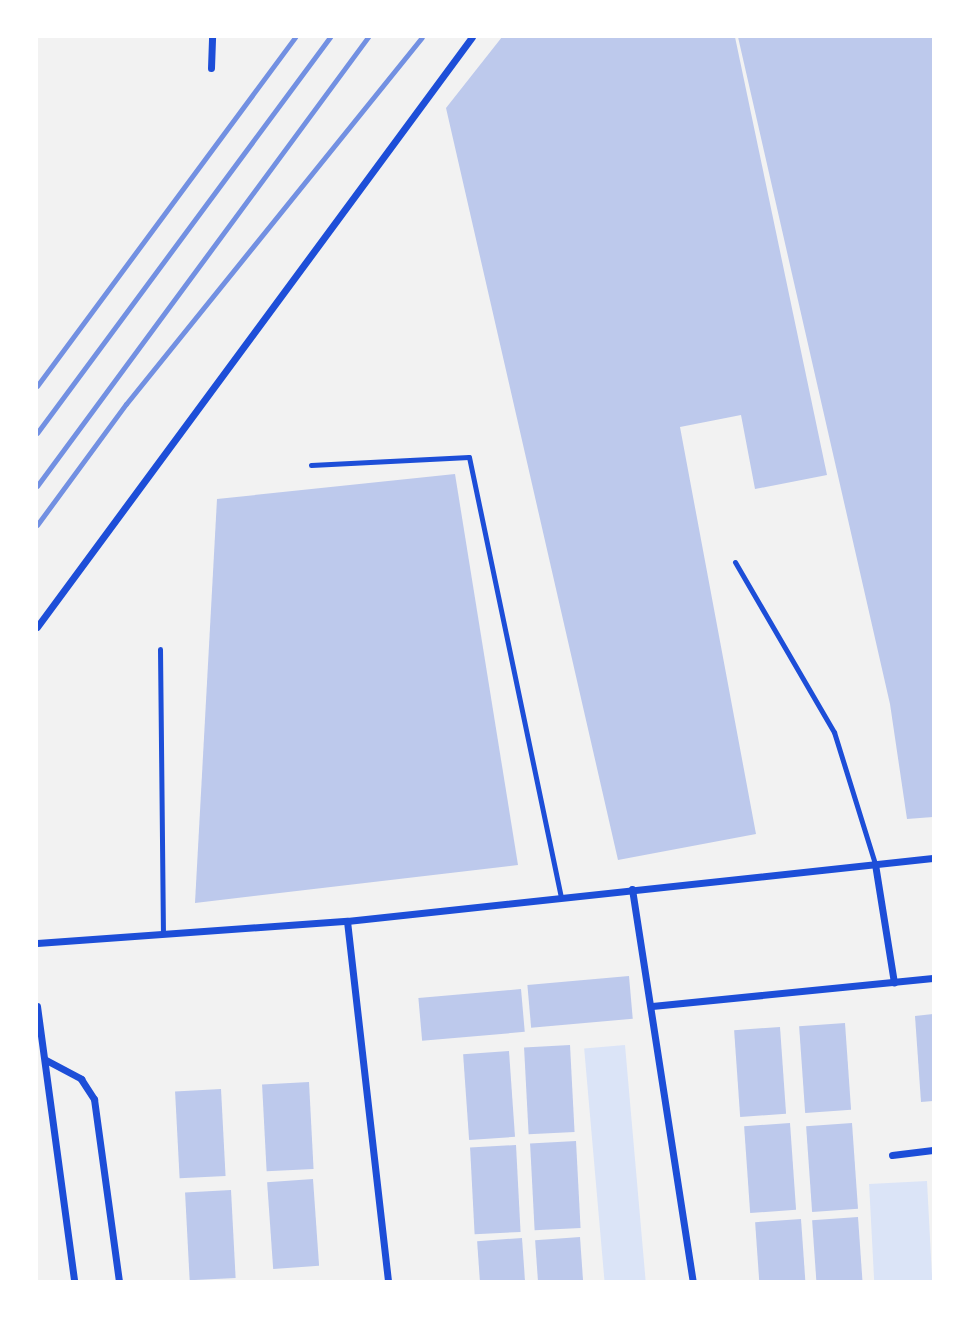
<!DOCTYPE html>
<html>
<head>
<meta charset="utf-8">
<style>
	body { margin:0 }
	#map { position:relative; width:970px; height:1318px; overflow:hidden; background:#f2f2f2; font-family:Quicksand,sans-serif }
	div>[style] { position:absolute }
	.green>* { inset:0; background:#dbe4f7; transform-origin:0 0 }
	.building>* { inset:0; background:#bdc9ec; transform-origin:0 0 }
	.service>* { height:5px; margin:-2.5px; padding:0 2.5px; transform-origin:2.5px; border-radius:2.5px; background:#1d4ed8 }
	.minor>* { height:7px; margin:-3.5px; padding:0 3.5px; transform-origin:3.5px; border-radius:3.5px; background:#1d4ed8 }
	.rail>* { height:5px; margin:-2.5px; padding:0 2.5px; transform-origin:2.5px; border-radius:2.5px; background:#7290e2 }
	span { translate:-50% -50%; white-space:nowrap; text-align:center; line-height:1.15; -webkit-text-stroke:7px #fff; paint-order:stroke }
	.frame { position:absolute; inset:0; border:38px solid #fff; pointer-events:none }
</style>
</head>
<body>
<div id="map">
	<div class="green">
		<div style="left:625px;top:1045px;width:237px;height:41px;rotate:85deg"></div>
		<div style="left:927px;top:1181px;width:100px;height:58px;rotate:87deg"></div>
	</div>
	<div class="building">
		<div style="clip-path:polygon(502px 37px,735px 37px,827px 475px,755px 489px,741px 415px,680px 427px,756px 834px,618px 860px,446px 108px)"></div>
		<div style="clip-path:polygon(738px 37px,933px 37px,933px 817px,907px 819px,890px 704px)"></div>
		<div style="clip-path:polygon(455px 474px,518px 865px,195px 903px,217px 499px)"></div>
		<div style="left:629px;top:976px;width:43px;height:102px;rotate:85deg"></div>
		<div style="left:521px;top:989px;width:43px;height:103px;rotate:85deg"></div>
		<div style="clip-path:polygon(933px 1014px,933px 1101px,921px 1102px,915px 1016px)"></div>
		<div style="left:845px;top:1023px;width:87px;height:46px;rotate:86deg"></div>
		<div style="left:780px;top:1027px;width:87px;height:46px;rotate:86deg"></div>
		<div style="left:570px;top:1045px;width:87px;height:46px;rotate:87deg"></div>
		<div style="left:509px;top:1051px;width:86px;height:46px;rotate:86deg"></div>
		<div style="left:309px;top:1082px;width:87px;height:47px;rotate:87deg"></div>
		<div style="left:221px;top:1089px;width:87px;height:46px;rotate:87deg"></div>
		<div style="left:790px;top:1123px;width:87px;height:46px;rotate:86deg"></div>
		<div style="left:852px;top:1123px;width:86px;height:46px;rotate:86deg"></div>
		<div style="left:576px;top:1141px;width:87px;height:46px;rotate:87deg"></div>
		<div style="left:516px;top:1145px;width:87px;height:46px;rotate:87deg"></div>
		<div style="left:313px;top:1179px;width:87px;height:46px;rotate:86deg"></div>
		<div style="left:231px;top:1190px;width:88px;height:46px;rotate:87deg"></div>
		<div style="left:858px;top:1217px;width:64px;height:46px;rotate:86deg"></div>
		<div style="left:801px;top:1219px;width:62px;height:46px;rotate:86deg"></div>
		<div style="left:580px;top:1237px;width:44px;height:45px;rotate:86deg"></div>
		<div style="left:522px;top:1238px;width:43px;height:45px;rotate:86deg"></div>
	</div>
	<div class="service">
		<div style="left:311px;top:465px;width:158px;rotate:-2.9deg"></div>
		<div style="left:469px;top:457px;width:450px;rotate:78.2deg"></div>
		<div style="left:735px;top:562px;width:197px;rotate:59.8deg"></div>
		<div style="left:834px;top:732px;width:138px;rotate:72.7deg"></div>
		<div style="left:160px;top:649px;width:285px;rotate:89.4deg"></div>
	</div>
	<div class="minor">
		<div style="left:211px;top:68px;width:31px;rotate:-88deg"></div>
		<div style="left:37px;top:627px;width:733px;rotate:-53.6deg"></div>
		<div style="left:875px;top:864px;width:120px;rotate:80.9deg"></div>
		<div style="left:632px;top:889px;width:397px;rotate:81.2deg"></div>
		<div style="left:347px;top:921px;width:362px;rotate:83.5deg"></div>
		<div style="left:37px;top:943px;width:311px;rotate:-4.1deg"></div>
		<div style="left:347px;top:921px;width:589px;rotate:-6.14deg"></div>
		<div style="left:37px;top:1006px;width:277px;rotate:82.3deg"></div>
		<div style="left:652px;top:1006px;width:282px;rotate:-5.7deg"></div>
		<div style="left:46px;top:1060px;width:40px;rotate:28deg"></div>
		<div style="left:81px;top:1079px;width:24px;rotate:57deg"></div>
		<div style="left:94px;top:1099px;width:184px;rotate:82.2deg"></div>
		<div style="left:892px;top:1155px;width:41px;rotate:-7deg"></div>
	</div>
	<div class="rail">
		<div style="left:37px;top:386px;width:434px;rotate:-53.5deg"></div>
		<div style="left:37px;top:433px;width:493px;rotate:-53.5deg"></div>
		<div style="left:37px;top:486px;width:558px;rotate:-53.6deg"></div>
		<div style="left:37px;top:525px;width:150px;rotate:-53.7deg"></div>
		<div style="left:126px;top:404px;width:471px;rotate:-51.1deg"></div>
	</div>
	<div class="frame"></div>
</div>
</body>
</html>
